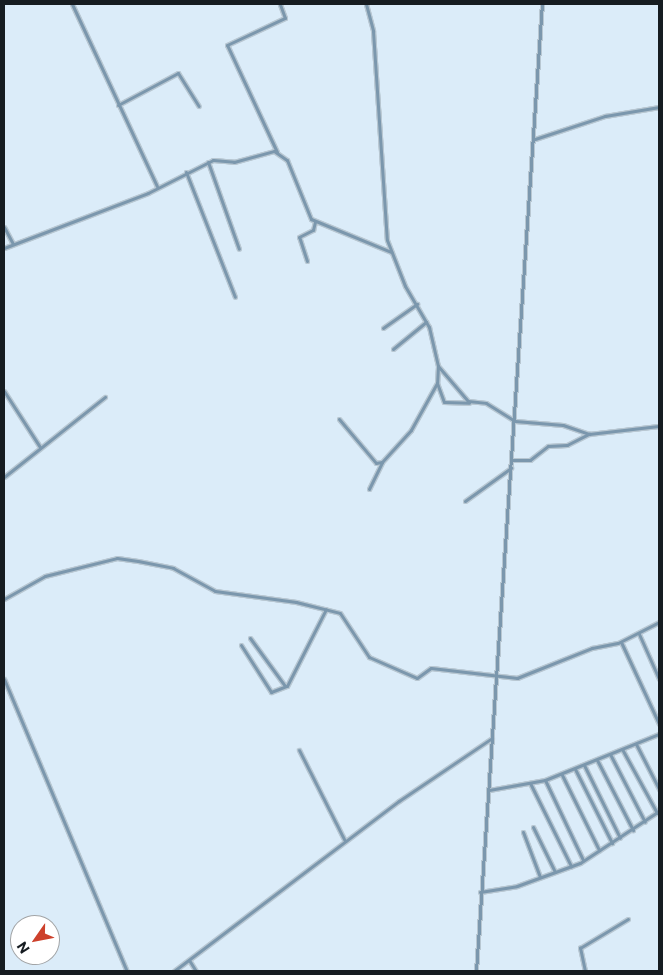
<!DOCTYPE html>
<html>
<head>
<meta charset="utf-8">
<style>
	body { margin:0 }
	#map { position:relative; width:663px; height:975px; overflow:hidden; background:#dbecf9; font-family:Commissioner,sans-serif }
	div>[style] { position:absolute }
	.roads { filter:drop-shadow(1px 0 #b8c7d2) drop-shadow(-1px 0 #b8c7d2) drop-shadow(0 1px #b8c7d2) drop-shadow(0 -1px #b8c7d2) }
	.minor>* { height:3px; margin:-1.5px; padding:0 1.5px; transform-origin:1.5px; border-radius:1.5px; background:#7b97ad }
	span { translate:-50% -50%; white-space:nowrap; text-align:center; line-height:1.15; -webkit-text-stroke:5px #fff; paint-order:stroke }
	.frame { position:absolute; inset:0; border:5px solid #161c21; pointer-events:none }
	.north { position:absolute; left:10px; top:915px; width:50px; height:50px; box-sizing:border-box; background:#fff; border:1px solid #a2a4a6; border-radius:50%; rotate:237deg; font-size:14px; font-weight:700; line-height:20px; text-align:center; color:#161c21 }
	.north::after { content:''; display:block; margin:auto; width:18px; height:22px; background:#cd412c; clip-path:polygon(50% 0,100% 100%,50% 72%,0 100%) }
</style>
</head>
<body>
<div id="map">
	<div class="roads">
		<div class="minor">
			<div style="left:72px;top:4px;width:201px;rotate:65deg"></div>
			<div style="left:366px;top:4px;width:28px;rotate:75deg"></div>
			<div style="left:373px;top:31px;width:209px;rotate:86.2deg"></div>
			<div style="left:387px;top:240px;width:49px;rotate:68.6deg"></div>
			<div style="left:405px;top:286px;width:48px;rotate:59.7deg"></div>
			<div style="left:429px;top:327px;width:40px;rotate:77deg"></div>
			<div style="left:438px;top:366px;width:46px;rotate:49.4deg"></div>
			<div style="left:468px;top:401px;width:18px;rotate:6deg"></div>
			<div style="left:486px;top:403px;width:34px;rotate:32deg"></div>
			<div style="left:515px;top:421px;width:48px;rotate:4.8deg"></div>
			<div style="left:563px;top:425px;width:28px;rotate:19deg"></div>
			<div style="left:589px;top:434px;width:70px;rotate:-6.5deg"></div>
			<div style="left:118px;top:105px;width:68px;rotate:-28.1deg"></div>
			<div style="left:178px;top:73px;width:39px;rotate:58deg"></div>
			<div style="left:535px;top:139px;width:74px;rotate:-18.2deg"></div>
			<div style="left:605px;top:116px;width:55px;rotate:-9.5deg"></div>
			<div style="left:277px;top:152px;width:118px;rotate:-115deg"></div>
			<div style="left:227px;top:45px;width:64px;rotate:-25deg"></div>
			<div style="left:285px;top:18px;width:15px;rotate:-110deg"></div>
			<div style="left:208px;top:162px;width:92px;rotate:70.4deg"></div>
			<div style="left:186px;top:172px;width:134px;rotate:68.6deg"></div>
			<div style="left:4px;top:227px;width:19px;rotate:62deg"></div>
			<div style="left:4px;top:248px;width:154px;rotate:-20.9deg"></div>
			<div style="left:148px;top:193px;width:73px;rotate:-26.9deg"></div>
			<div style="left:213px;top:160px;width:21px;rotate:5deg"></div>
			<div style="left:234px;top:162px;width:41px;rotate:-15.4deg"></div>
			<div style="left:274px;top:151px;width:16px;rotate:35deg"></div>
			<div style="left:287px;top:160px;width:64px;rotate:67.9deg"></div>
			<div style="left:311px;top:219px;width:87px;rotate:22.4deg"></div>
			<div style="left:307px;top:261px;width:25px;rotate:-108deg"></div>
			<div style="left:299px;top:237px;width:16px;rotate:-27deg"></div>
			<div style="left:313px;top:230px;width:8px;rotate:-76deg"></div>
			<div style="left:383px;top:328px;width:42px;rotate:-35.2deg"></div>
			<div style="left:393px;top:349px;width:43px;rotate:-39.3deg"></div>
			<div style="left:438px;top:366px;width:17px;rotate:93deg"></div>
			<div style="left:437px;top:383px;width:20px;rotate:70deg"></div>
			<div style="left:444px;top:402px;width:25px;rotate:2deg"></div>
			<div style="left:4px;top:391px;width:67px;rotate:57.3deg"></div>
			<div style="left:339px;top:419px;width:57px;rotate:49.9deg"></div>
			<div style="left:376px;top:463px;width:6px;rotate:-9deg"></div>
			<div style="left:512px;top:460px;width:18px"></div>
			<div style="left:530px;top:460px;width:23px;rotate:-38deg"></div>
			<div style="left:548px;top:446px;width:19px;rotate:-3deg"></div>
			<div style="left:567px;top:445px;width:25px;rotate:-27deg"></div>
			<div style="left:4px;top:477px;width:129px;rotate:-38.4deg"></div>
			<div style="left:369px;top:489px;width:30px;rotate:-64deg"></div>
			<div style="left:382px;top:462px;width:43px;rotate:-47.8deg"></div>
			<div style="left:411px;top:430px;width:54px;rotate:-61deg"></div>
			<div style="left:465px;top:501px;width:57px;rotate:-35.7deg"></div>
			<div style="left:4px;top:599px;width:47px;rotate:-29.3deg"></div>
			<div style="left:45px;top:576px;width:74px;rotate:-14deg"></div>
			<div style="left:117px;top:558px;width:21px;rotate:8deg"></div>
			<div style="left:138px;top:561px;width:36px;rotate:11deg"></div>
			<div style="left:173px;top:568px;width:48px;rotate:28.7deg"></div>
			<div style="left:215px;top:591px;width:82px;rotate:7.7deg"></div>
			<div style="left:296px;top:602px;width:45px;rotate:14deg"></div>
			<div style="left:340px;top:613px;width:53px;rotate:56.6deg"></div>
			<div style="left:369px;top:657px;width:52px;rotate:23.6deg"></div>
			<div style="left:417px;top:678px;width:17px;rotate:-36deg"></div>
			<div style="left:431px;top:668px;width:87px;rotate:6.6deg"></div>
			<div style="left:517px;top:678px;width:81px;rotate:-21.8deg"></div>
			<div style="left:592px;top:648px;width:26px;rotate:-11deg"></div>
			<div style="left:618px;top:643px;width:46px;rotate:-27.1deg"></div>
			<div style="left:639px;top:634px;width:49px;rotate:66deg"></div>
			<div style="left:250px;top:638px;width:59px;rotate:53.9deg"></div>
			<div style="left:621px;top:642px;width:90px;rotate:65.1deg"></div>
			<div style="left:241px;top:645px;width:56px;rotate:57.4deg"></div>
			<div style="left:271px;top:692px;width:17px;rotate:-21deg"></div>
			<div style="left:287px;top:686px;width:86px;rotate:-63.1deg"></div>
			<div style="left:4px;top:679px;width:317px;rotate:67.2deg"></div>
			<div style="left:636px;top:744px;width:51px;rotate:62.9deg"></div>
			<div style="left:622px;top:749px;width:73px;rotate:61.3deg"></div>
			<div style="left:299px;top:750px;width:102px;rotate:63.2deg"></div>
			<div style="left:610px;top:754px;width:76px;rotate:62.8deg"></div>
			<div style="left:597px;top:760px;width:79px;rotate:62.8deg"></div>
			<div style="left:584px;top:765px;width:81px;rotate:63.7deg"></div>
			<div style="left:575px;top:769px;width:83px;rotate:63.4deg"></div>
			<div style="left:562px;top:775px;width:84px;rotate:63.7deg"></div>
			<div style="left:545px;top:780px;width:89px;rotate:64.6deg"></div>
			<div style="left:530px;top:783px;width:93px;rotate:63.7deg"></div>
			<div style="left:489px;top:790px;width:57px;rotate:-10.1deg"></div>
			<div style="left:545px;top:780px;width:123px;rotate:-22deg"></div>
			<div style="left:533px;top:827px;width:50px;rotate:63.9deg"></div>
			<div style="left:523px;top:832px;width:48px;rotate:69.3deg"></div>
			<div style="left:480px;top:892px;width:37px;rotate:-9deg"></div>
			<div style="left:517px;top:886px;width:67px;rotate:-20.1deg"></div>
			<div style="left:580px;top:863px;width:95px;rotate:-33.4deg"></div>
			<div style="left:189px;top:960px;width:13px;rotate:58deg"></div>
			<div style="left:174px;top:971px;width:282px;rotate:-37.1deg"></div>
			<div style="left:399px;top:801px;width:112px;rotate:-34.1deg"></div>
			<div style="left:476px;top:971px;width:969px;rotate:-86.1deg"></div>
			<div style="left:585px;top:971px;width:24px;rotate:-102deg"></div>
			<div style="left:580px;top:948px;width:56px;rotate:-31.1deg"></div>
		</div>
	</div>
	<div class="frame"></div>
	<div class="north">N</div>
</div>
</body>
</html>
